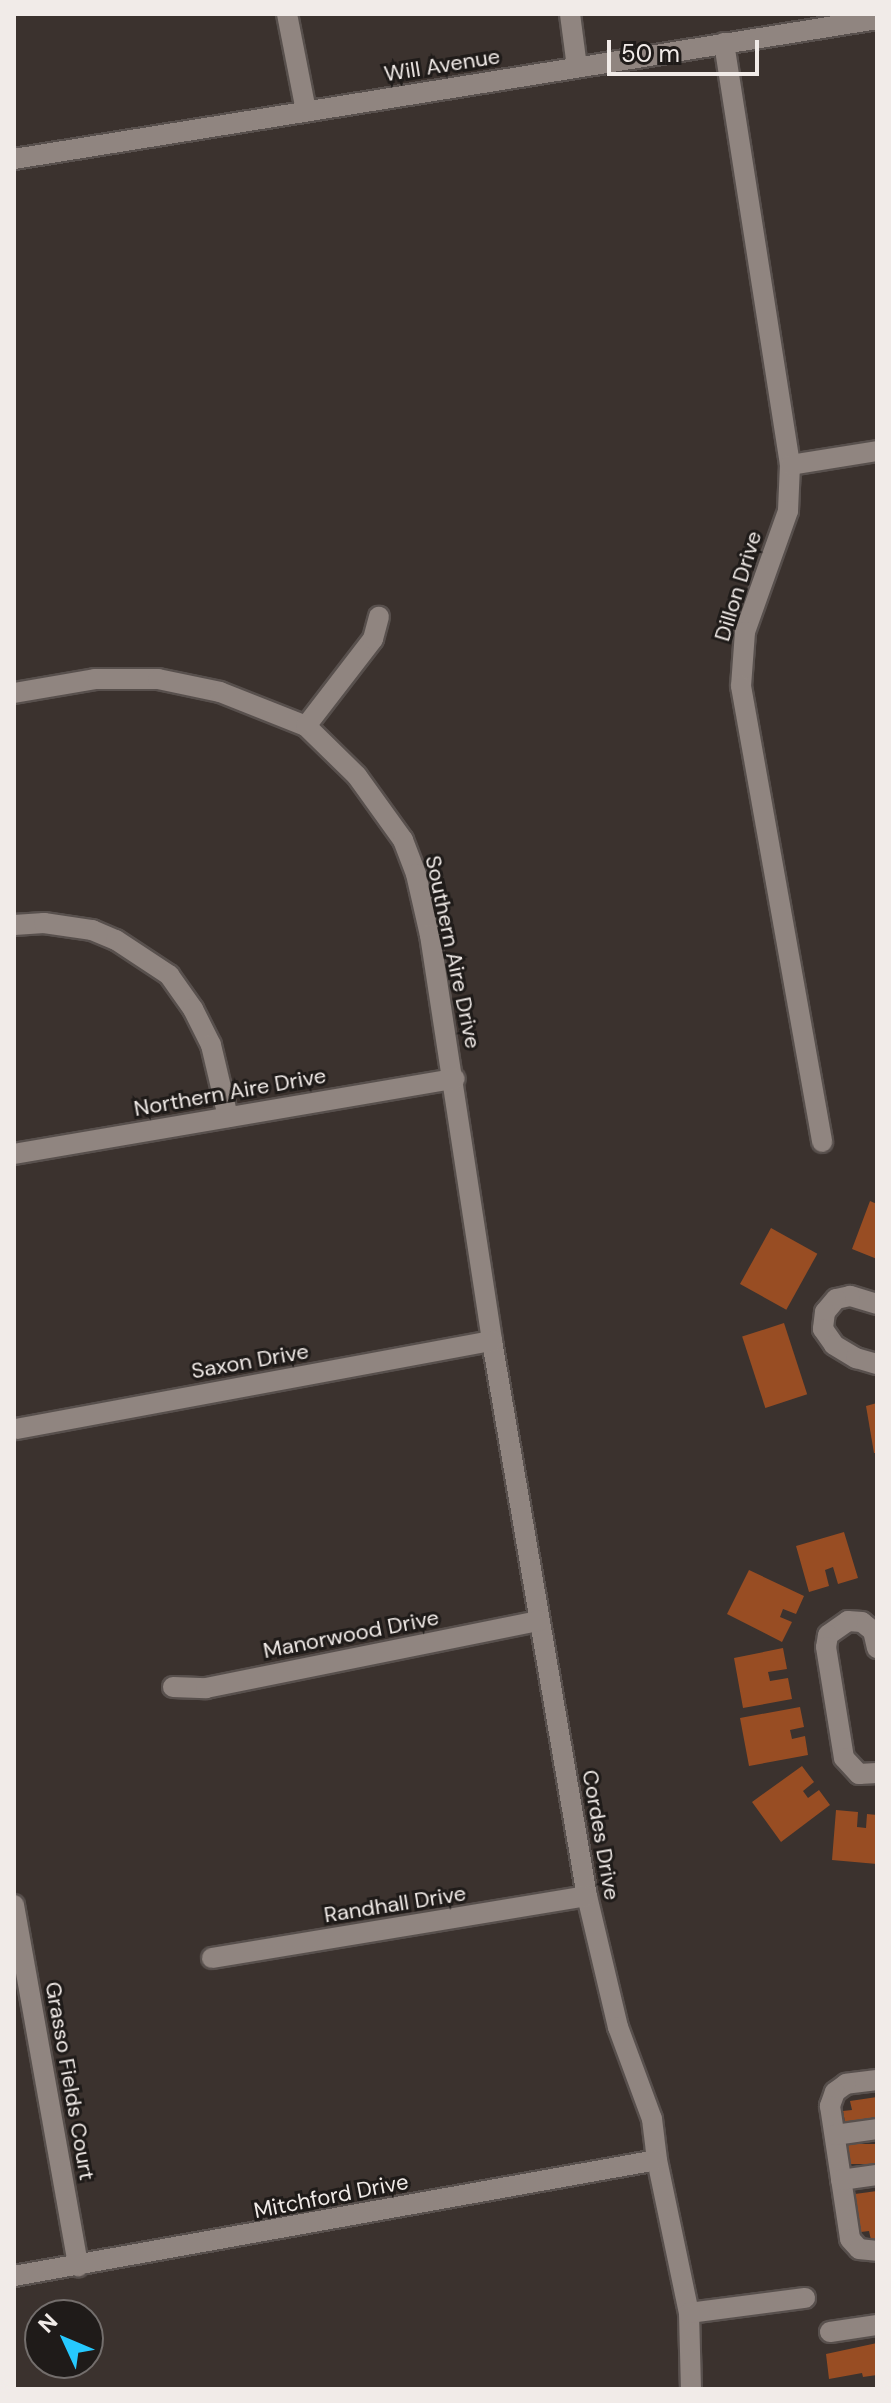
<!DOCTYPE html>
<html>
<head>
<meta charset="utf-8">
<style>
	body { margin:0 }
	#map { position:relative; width:891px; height:2403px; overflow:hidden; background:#3b322e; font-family:"DM Sans",sans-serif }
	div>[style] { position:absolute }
	.building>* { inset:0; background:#984d23; transform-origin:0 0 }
	.roads { filter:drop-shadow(2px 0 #58504d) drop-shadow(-2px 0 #58504d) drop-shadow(0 2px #58504d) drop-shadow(0 -2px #58504d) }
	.minor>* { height:20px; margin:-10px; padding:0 10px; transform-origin:10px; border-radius:10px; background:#908580 }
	span { translate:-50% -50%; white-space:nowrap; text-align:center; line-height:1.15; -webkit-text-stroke:6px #1f1b19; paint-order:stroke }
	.street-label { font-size:22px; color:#f1ebe8 }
	.frame { position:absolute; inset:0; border:16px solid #f1ebe8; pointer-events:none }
	.north { position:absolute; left:24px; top:2299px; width:80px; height:80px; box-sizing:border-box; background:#1f1b19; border:2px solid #736e6c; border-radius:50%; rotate:314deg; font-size:22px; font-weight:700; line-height:32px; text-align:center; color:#f1ebe8 }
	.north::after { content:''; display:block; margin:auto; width:28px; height:36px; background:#26c9fe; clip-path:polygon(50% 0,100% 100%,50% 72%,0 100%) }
	.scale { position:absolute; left:607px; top:40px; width:152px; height:36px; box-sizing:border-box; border:4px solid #f1ebe8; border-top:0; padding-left:10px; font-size:24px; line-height:28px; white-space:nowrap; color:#f1ebe8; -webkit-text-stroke:6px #1f1b19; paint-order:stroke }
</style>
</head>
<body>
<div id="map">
	<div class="building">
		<div style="clip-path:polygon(870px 1201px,877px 1204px,877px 1259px,852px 1249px)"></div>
		<div style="left:771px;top:1228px;width:53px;height:64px;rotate:29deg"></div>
		<div style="left:784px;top:1323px;width:75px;height:44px;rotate:72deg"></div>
		<div style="clip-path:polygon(877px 1403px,877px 1453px,874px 1453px,866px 1406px)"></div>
		<div style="clip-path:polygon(844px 1532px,858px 1578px,838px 1584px,833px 1567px,825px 1570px,829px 1586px,809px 1592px,796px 1546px)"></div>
		<div style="clip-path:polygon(749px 1570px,804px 1596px,796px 1614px,783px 1609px,780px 1617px,792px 1622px,782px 1642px,727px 1614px)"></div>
		<div style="clip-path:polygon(783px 1648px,787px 1669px,768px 1672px,770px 1681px,788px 1678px,792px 1699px,743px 1708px,734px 1658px)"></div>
		<div style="clip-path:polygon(800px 1707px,804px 1727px,790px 1730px,792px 1739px,805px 1736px,808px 1755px,749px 1766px,740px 1718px)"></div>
		<div style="clip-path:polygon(802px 1766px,814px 1782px,803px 1791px,808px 1798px,819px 1790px,830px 1805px,781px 1842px,752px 1802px)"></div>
		<div style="clip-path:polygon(836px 1810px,858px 1812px,857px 1827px,866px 1828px,867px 1814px,877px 1815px,877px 1864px,832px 1860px)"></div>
		<div style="clip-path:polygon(877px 2097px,877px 2117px,845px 2122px,843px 2111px,852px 2110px,850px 2101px)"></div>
		<div style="left:877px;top:2144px;width:20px;height:29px;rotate:90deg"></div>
		<div style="clip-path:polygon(877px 2191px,877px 2240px,871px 2240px,869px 2231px,861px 2232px,855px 2194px)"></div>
		<div style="clip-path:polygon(877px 2343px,877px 2375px,863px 2377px,862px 2373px,829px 2379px,826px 2354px)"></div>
	</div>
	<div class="roads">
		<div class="minor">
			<div style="left:287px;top:14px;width:99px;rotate:78.9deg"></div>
			<div style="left:570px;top:14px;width:53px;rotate:82.5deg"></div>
			<div style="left:724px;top:43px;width:427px;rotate:81.1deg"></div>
			<div style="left:790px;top:465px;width:46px;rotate:92.5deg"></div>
			<div style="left:788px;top:511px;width:128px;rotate:109.6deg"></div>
			<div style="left:745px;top:632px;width:54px;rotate:94.2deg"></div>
			<div style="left:741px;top:686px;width:463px;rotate:79.9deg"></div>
			<div style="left:14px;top:159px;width:874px;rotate:-9.21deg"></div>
			<div style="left:790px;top:465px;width:88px;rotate:-9.1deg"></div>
			<div style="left:14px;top:693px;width:82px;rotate:-9.8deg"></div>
			<div style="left:95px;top:679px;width:63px"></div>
			<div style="left:158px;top:679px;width:63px;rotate:11.8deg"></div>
			<div style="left:220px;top:692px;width:92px;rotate:21.6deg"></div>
			<div style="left:306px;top:726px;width:71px;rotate:44.4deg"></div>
			<div style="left:357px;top:776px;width:79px;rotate:54.3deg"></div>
			<div style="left:403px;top:840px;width:36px;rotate:69deg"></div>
			<div style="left:416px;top:874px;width:63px;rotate:77.1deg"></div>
			<div style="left:430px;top:935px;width:411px;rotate:81.3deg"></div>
			<div style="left:492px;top:1341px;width:563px;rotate:80.29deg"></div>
			<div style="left:587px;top:1896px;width:135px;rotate:76.7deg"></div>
			<div style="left:618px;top:2027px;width:98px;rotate:69.7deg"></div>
			<div style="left:652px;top:2119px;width:41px;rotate:83deg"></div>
			<div style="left:657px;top:2160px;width:156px;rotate:78.2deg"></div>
			<div style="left:689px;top:2313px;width:76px;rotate:88.5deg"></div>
			<div style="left:306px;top:726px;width:110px;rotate:-52.4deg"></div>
			<div style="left:373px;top:639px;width:23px;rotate:-75deg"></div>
			<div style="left:14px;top:925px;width:30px;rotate:-4deg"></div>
			<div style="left:44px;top:923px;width:49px;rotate:8.3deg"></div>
			<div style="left:92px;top:930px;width:26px;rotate:23deg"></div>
			<div style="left:116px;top:940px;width:64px;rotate:33.4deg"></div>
			<div style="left:169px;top:975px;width:42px;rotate:54.8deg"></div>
			<div style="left:193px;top:1009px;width:40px;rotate:63.4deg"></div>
			<div style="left:211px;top:1045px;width:74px;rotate:76.7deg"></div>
			<div style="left:14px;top:1154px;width:447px;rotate:-9.7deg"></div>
			<div style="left:877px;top:1304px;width:28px;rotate:-163deg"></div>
			<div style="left:850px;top:1296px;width:14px;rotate:168deg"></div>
			<div style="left:836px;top:1299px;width:17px;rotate:130deg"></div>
			<div style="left:825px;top:1312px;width:17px;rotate:97deg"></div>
			<div style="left:823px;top:1329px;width:19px;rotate:55deg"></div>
			<div style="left:834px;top:1345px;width:26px;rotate:31deg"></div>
			<div style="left:856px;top:1358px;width:22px;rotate:16deg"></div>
			<div style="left:16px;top:1429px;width:484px;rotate:-10.5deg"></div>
			<div style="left:877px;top:1648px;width:17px;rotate:-103deg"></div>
			<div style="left:873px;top:1631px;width:14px;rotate:-141deg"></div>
			<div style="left:862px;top:1622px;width:14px;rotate:-176deg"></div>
			<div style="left:848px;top:1621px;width:24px;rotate:145deg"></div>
			<div style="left:828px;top:1635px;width:12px;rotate:99deg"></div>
			<div style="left:826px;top:1647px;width:112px;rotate:80.8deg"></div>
			<div style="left:844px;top:1758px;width:22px;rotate:47deg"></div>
			<div style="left:859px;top:1774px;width:18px;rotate:-3deg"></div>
			<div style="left:173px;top:1687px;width:33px;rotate:2deg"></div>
			<div style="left:206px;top:1688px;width:340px;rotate:-11.4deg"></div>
			<div style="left:14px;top:1905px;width:367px;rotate:79.9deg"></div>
			<div style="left:212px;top:1958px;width:380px;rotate:-9.4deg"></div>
			<div style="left:877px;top:2080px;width:31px;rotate:173deg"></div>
			<div style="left:846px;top:2084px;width:14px;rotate:144deg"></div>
			<div style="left:835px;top:2092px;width:15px;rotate:110deg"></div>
			<div style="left:830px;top:2106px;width:134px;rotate:81.4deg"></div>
			<div style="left:850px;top:2239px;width:13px;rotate:48deg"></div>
			<div style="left:859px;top:2249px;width:18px;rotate:6deg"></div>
			<div style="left:835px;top:2135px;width:42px;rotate:-8.1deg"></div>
			<div style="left:841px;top:2180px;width:36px;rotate:-8deg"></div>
			<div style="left:14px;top:2276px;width:653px;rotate:-10.23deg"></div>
			<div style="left:689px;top:2313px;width:117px;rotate:-7.4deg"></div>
			<div style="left:830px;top:2332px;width:48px;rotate:-8.5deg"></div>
		</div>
	</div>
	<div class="street-label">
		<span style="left:442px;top:65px;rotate:-9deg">Will Avenue</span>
		<span style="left:738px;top:586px;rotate:-73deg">Dillon Drive</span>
		<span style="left:453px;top:952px;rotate:78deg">Southern Aire Drive</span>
		<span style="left:230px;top:1092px;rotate:-10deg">Northern Aire Drive</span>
		<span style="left:250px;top:1361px;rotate:-10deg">Saxon Drive</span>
		<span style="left:351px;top:1634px;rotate:-11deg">Manorwood Drive</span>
		<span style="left:601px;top:1835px;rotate:80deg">Cordes Drive</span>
		<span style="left:395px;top:1904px;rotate:-9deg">Randhall Drive</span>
		<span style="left:70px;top:2081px;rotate:80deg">Grasso Fields Court</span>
		<span style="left:331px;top:2196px;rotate:-11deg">Mitchford Drive</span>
	</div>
	<div class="frame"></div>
	<div class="north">N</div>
	<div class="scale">50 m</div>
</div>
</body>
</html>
